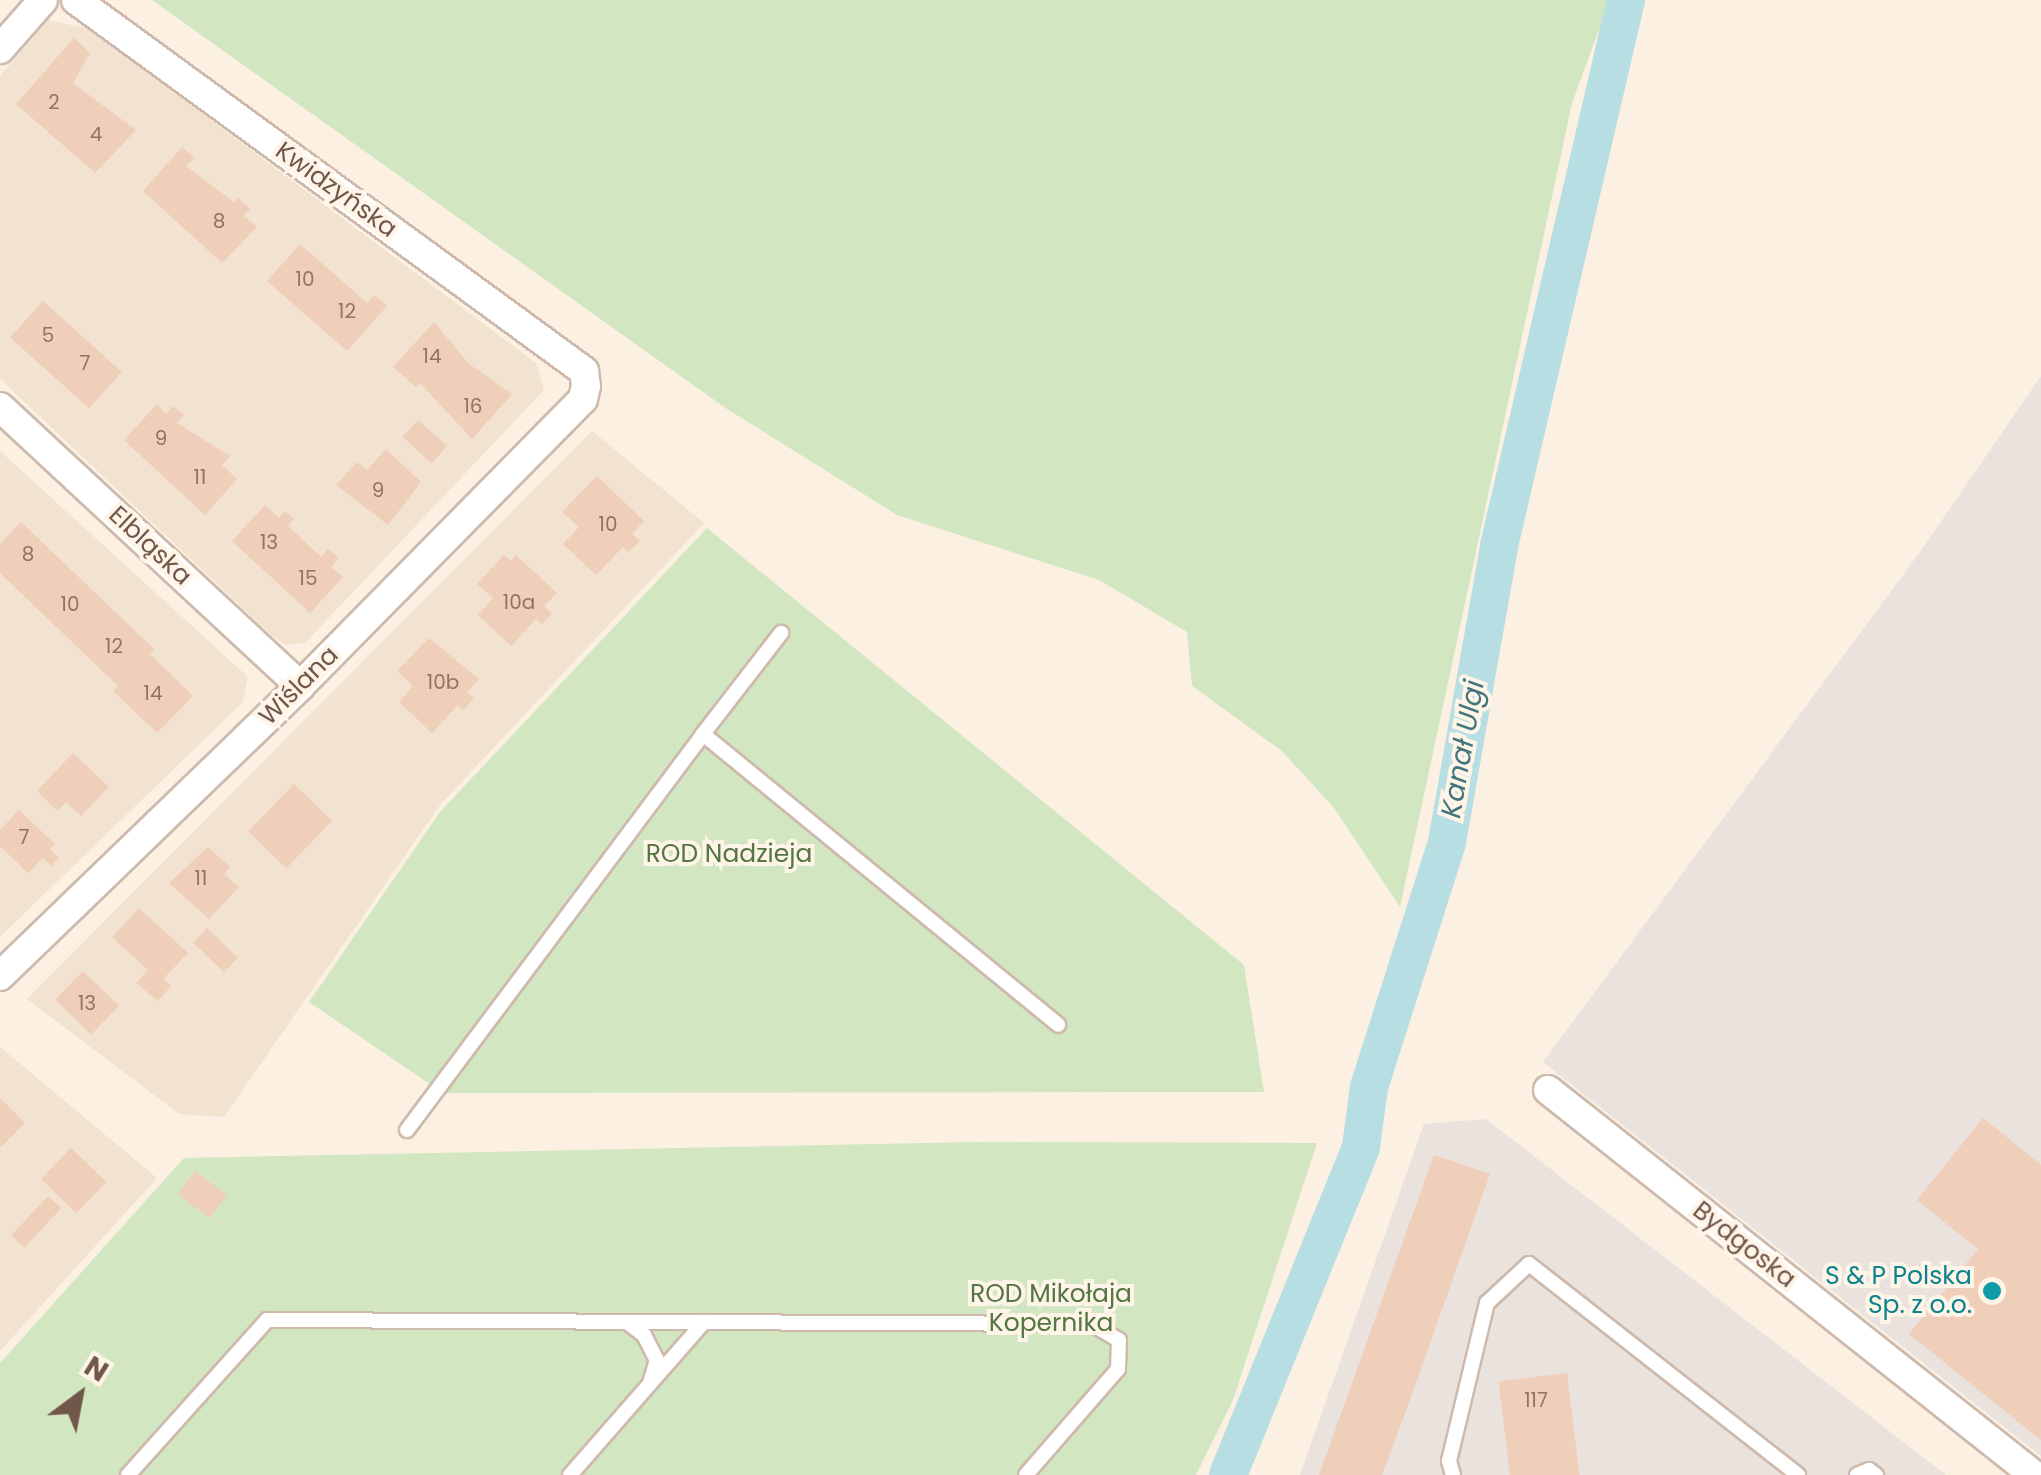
<!DOCTYPE html>
<html>
<head>
<meta charset="utf-8">
<style>
	body { margin:0 }
	#map { position:relative; width:2041px; height:1475px; overflow:hidden; background:#fbf0e2; font-family:Poppins,sans-serif }
	div>[style] { position:absolute }
	.residential>* { inset:0; background:#f2e2d0 }
	.industrial>* { inset:0; background:#eae2dd }
	.green>* { inset:0; background:#d2e7c1 }
	.canal>* { height:38px; margin:-19px; padding:0 19px; transform-origin:19px; border-radius:19px; background:#b7dee3 }
	.building>* { inset:0; background:#efceba; transform-origin:0 0 }
	.roads { filter:drop-shadow(2px 0 #cdbaac) drop-shadow(-2px 0 #cdbaac) drop-shadow(0 2px #cdbaac) drop-shadow(0 -2px #cdbaac) }
	.service>* { height:14px; margin:-7px; padding:0 7px; transform-origin:7px; border-radius:7px; background:#fff }
	.minor>* { height:28px; margin:-14px; padding:0 14px; transform-origin:14px; border-radius:14px; background:#fff }
	.dots>* { width:28px; height:28px; translate:-50% -50%; box-sizing:border-box; border:5px solid #fef4e7; border-radius:50% }
	span { translate:-50% -50%; white-space:nowrap; text-align:center; line-height:1.15; -webkit-text-stroke:8px #fef4e7; paint-order:stroke }
	.number-label { font-size:20px; color:#907466 }
	.number-label span { -webkit-text-stroke-width:0 }
	.street-label { font-size:25px; color:#71564a }
	.park-label { font-size:25px; color:#547642 }
	.culture-label { font-size:25px; color:#0d838f }
	.right { translate:-100% -50%; text-align:right }
	.water-label { font-size:28px; color:#42757d; font-style:italic }
	.north { position:absolute; left:30px; top:1345px; width:100px; height:100px; -webkit-text-stroke:8px #fef4e7; paint-order:stroke; rotate:32deg; font-size:28px; font-weight:700; line-height:40px; text-align:center; color:#71564a }
	.north::after { content:''; display:block; margin:auto; width:35px; height:45px; background:#71564a; clip-path:polygon(50% 0,100% 100%,50% 72%,0 100%) }
</style>
</head>
<body>
<div id="map">
	<div class="residential">
		<div style="clip-path:polygon(48px 20px,89px 29px,536px 363px,544px 390px,305px 643px,285px 645px,269px 633px,0 379px,0 76px)"></div>
		<div style="clip-path:polygon(592px 431px,704px 523px,440px 805px,224px 1117px,179px 1114px,27px 999px)"></div>
		<div style="clip-path:polygon(0 451px,248px 677px,243px 702px,0 937px)"></div>
		<div style="clip-path:polygon(0 1047px,157px 1178px,0 1351px)"></div>
	</div>
	<div class="industrial">
		<div style="clip-path:polygon(2041px 376px,2041px 1456px,1543px 1062px,1920px 552px)"></div>
		<div style="clip-path:polygon(1486px 1119px,1946px 1475px,1300px 1475px,1424px 1124px)"></div>
	</div>
	<div class="green">
		<div style="clip-path:polygon(152px 0,1610px 0,1572px 103px,1400px 907px,1334px 808px,1282px 751px,1192px 686px,1187px 632px,1099px 580px,897px 515px,727px 409px)"></div>
		<div style="clip-path:polygon(707px 528px,1244px 965px,1264px 1092px,443px 1093px,309px 1002px,440px 812px)"></div>
		<div style="clip-path:polygon(975px 1142px,1317px 1143px,1233px 1400px,1196px 1475px,0 1475px,0 1363px,184px 1158px)"></div>
	</div>
	<div class="canal">
		<div style="left:1228px;top:1475px;width:354px;rotate:-67.9deg"></div>
		<div style="left:1361px;top:1147px;width:61px;rotate:-82.4deg"></div>
		<div style="left:1369px;top:1087px;width:257px;rotate:-72.3deg"></div>
		<div style="left:1447px;top:842px;width:301px;rotate:-80deg"></div>
		<div style="left:1499px;top:546px;width:561px;rotate:-76.91deg"></div>
	</div>
	<div class="building">
		<div style="clip-path:polygon(74px 38px,90px 53px,73px 83px,136px 130px,95px 173px,16px 104px)"></div>
		<div style="clip-path:polygon(182px 147px,194px 158px,186px 166px,234px 202px,238px 198px,250px 209px,243px 216px,257px 227px,222px 263px,143px 191px)"></div>
		<div style="clip-path:polygon(300px 244px,367px 303px,374px 295px,387px 306px,347px 351px,267px 281px)"></div>
		<div style="left:43px;top:301px;width:106px;height:49px;rotate:42deg"></div>
		<div style="clip-path:polygon(434px 322px,469px 364px,512px 394px,472px 439px,420px 383px,416px 387px,393px 367px)"></div>
		<div style="clip-path:polygon(157px 404px,166px 414px,173px 406px,184px 415px,177px 423px,230px 456px,222px 465px,237px 479px,205px 515px,124px 440px)"></div>
		<div style="left:418px;top:420px;width:39px;height:23px;rotate:42deg"></div>
		<div style="clip-path:polygon(386px 449px,421px 482px,388px 525px,336px 485px,357px 462px,367px 470px)"></div>
		<div style="clip-path:polygon(597px 476px,644px 521px,632px 534px,640px 541px,628px 552px,623px 547px,596px 575px,563px 544px,579px 527px,562px 512px)"></div>
		<div style="clip-path:polygon(265px 505px,279px 518px,285px 511px,294px 519px,288px 526px,321px 557px,328px 549px,339px 558px,331px 567px,343px 577px,310px 613px,232px 541px)"></div>
		<div style="clip-path:polygon(21px 522px,154px 649px,150px 654px,193px 696px,157px 733px,113px 691px,118px 686px,0 573px,0 544px)"></div>
		<div style="clip-path:polygon(504px 555px,511px 561px,516px 555px,557px 593px,544px 606px,552px 614px,542px 624px,536px 619px,511px 646px,478px 615px,493px 598px,477px 584px)"></div>
		<div style="clip-path:polygon(429px 638px,479px 679px,467px 692px,474px 698px,463px 710px,458px 705px,432px 733px,399px 702px,413px 686px,397px 671px)"></div>
		<div style="clip-path:polygon(73px 753px,109px 787px,81px 816px,66px 802px,57px 811px,37px 791px)"></div>
		<div style="left:294px;top:784px;width:53px;height:66px;rotate:44deg"></div>
		<div style="clip-path:polygon(19px 810px,55px 844px,50px 849px,59px 858px,51px 866px,43px 858px,28px 873px,0 846px,0 830px)"></div>
		<div style="clip-path:polygon(208px 847px,230px 867px,224px 874px,239px 887px,209px 919px,169px 883px)"></div>
		<div style="clip-path:polygon(139px 908px,188px 953px,163px 979px,171px 986px,158px 1001px,136px 983px,148px 970px,112px 937px)"></div>
		<div style="left:207px;top:928px;width:43px;height:20px;rotate:44deg"></div>
		<div style="left:83px;top:971px;width:50px;height:40px;rotate:44deg"></div>
		<div style="clip-path:polygon(0 1098px,25px 1123px,0 1148px)"></div>
		<div style="clip-path:polygon(1983px 1118px,2041px 1165px,2041px 1440px,1909px 1334px,1978px 1249px,1917px 1200px)"></div>
		<div style="left:71px;top:1148px;width:49px;height:43px;rotate:44deg"></div>
		<div style="clip-path:polygon(1434px 1155px,1490px 1174px,1410px 1400px,1382px 1475px,1319px 1475px)"></div>
		<div style="left:195px;top:1171px;width:40px;height:29px;rotate:37deg"></div>
		<div style="left:48px;top:1196px;width:18px;height:54px;rotate:43deg"></div>
		<div style="left:1567px;top:1373px;width:103px;height:69px;rotate:83deg"></div>
	</div>
	<div class="roads">
		<div class="service">
			<div style="left:703px;top:734px;width:128px;rotate:-52.3deg"></div>
			<div style="left:407px;top:1130px;width:494px;rotate:-53.2deg"></div>
			<div style="left:703px;top:734px;width:459px;rotate:39.3deg"></div>
			<div style="left:628px;top:1323px;width:20px;rotate:37deg"></div>
			<div style="left:644px;top:1335px;width:28px;rotate:63deg"></div>
			<div style="left:657px;top:1360px;width:21px;rotate:107deg"></div>
			<div style="left:128px;top:1475px;width:208px;rotate:-48.1deg"></div>
			<div style="left:267px;top:1320px;width:825px;rotate:0.28deg"></div>
			<div style="left:1092px;top:1324px;width:31px;rotate:31deg"></div>
			<div style="left:1119px;top:1340px;width:29px;rotate:92deg"></div>
			<div style="left:1118px;top:1369px;width:140px;rotate:131deg"></div>
			<div style="left:570px;top:1475px;width:203px;rotate:-48.8deg"></div>
			<div style="left:1453px;top:1475px;width:15px;rotate:-106deg"></div>
			<div style="left:1449px;top:1461px;width:163px;rotate:-76.5deg"></div>
			<div style="left:1487px;top:1303px;width:57px;rotate:-42.9deg"></div>
			<div style="left:1529px;top:1264px;width:342px;rotate:38.1deg"></div>
			<div style="left:1857px;top:1475px;width:13px;rotate:-23deg"></div>
			<div style="left:1869px;top:1470px;width:9px;rotate:36deg"></div>
		</div>
		<div class="minor">
			<div style="left:0;top:49px;width:65px;rotate:-48.7deg"></div>
			<div style="left:0;top:407px;width:410px;rotate:42.9deg"></div>
			<div style="left:0;top:976px;width:417px;rotate:-44deg"></div>
			<div style="left:300px;top:686px;width:403px;rotate:-45.4deg"></div>
			<div style="left:583px;top:399px;width:13px;rotate:-77deg"></div>
			<div style="left:586px;top:386px;width:15px;rotate:-98deg"></div>
			<div style="left:584px;top:371px;width:629px;rotate:-143.86deg"></div>
			<div style="left:1548px;top:1090px;width:620px;rotate:38.39deg"></div>
		</div>
	</div>
	<div class="dots">
		<div style="left:1992px;top:1291px;background:#0f9aa8"></div>
	</div>
	<div class="number-label">
		<span style="left:54px;top:102px">2</span>
		<span style="left:96px;top:134px">4</span>
		<span style="left:219px;top:221px">8</span>
		<span style="left:305px;top:279px">10</span>
		<span style="left:347px;top:311px">12</span>
		<span style="left:48px;top:335px">5</span>
		<span style="left:432px;top:356px">14</span>
		<span style="left:85px;top:363px">7</span>
		<span style="left:473px;top:406px">16</span>
		<span style="left:161px;top:438px">9</span>
		<span style="left:200px;top:477px">11</span>
		<span style="left:378px;top:490px">9</span>
		<span style="left:608px;top:524px">10</span>
		<span style="left:269px;top:542px">13</span>
		<span style="left:28px;top:554px">8</span>
		<span style="left:308px;top:578px">15</span>
		<span style="left:519px;top:602px">10a</span>
		<span style="left:70px;top:604px">10</span>
		<span style="left:114px;top:646px">12</span>
		<span style="left:443px;top:682px">10b</span>
		<span style="left:153px;top:693px">14</span>
		<span style="left:24px;top:837px">7</span>
		<span style="left:201px;top:878px">11</span>
		<span style="left:87px;top:1003px">13</span>
		<span style="left:1536px;top:1400px">117</span>
	</div>
	<div class="street-label">
		<span style="left:336px;top:190px;rotate:36deg">Kwidzyńska</span>
		<span style="left:150px;top:546px;rotate:43deg">Elbląska</span>
		<span style="left:299px;top:686px;rotate:-45deg">Wiślana</span>
		<span style="left:1744px;top:1245px;rotate:38deg">Bydgoska</span>
	</div>
	<div class="park-label">
		<span style="left:729px;top:854px">ROD Nadzieja</span>
		<span style="left:1051px;top:1309px">ROD Mikołaja<br>Kopernika</span>
	</div>
	<div class="culture-label">
		<span class="right" style="left:1972px;top:1291px">S &amp; P Polska<br>Sp. z o.o.</span>
	</div>
	<div class="water-label">
		<span style="left:1463px;top:749px;rotate:-80deg">Kanał Ulgi</span>
	</div>
	<div class="north">N</div>
</div>
</body>
</html>
